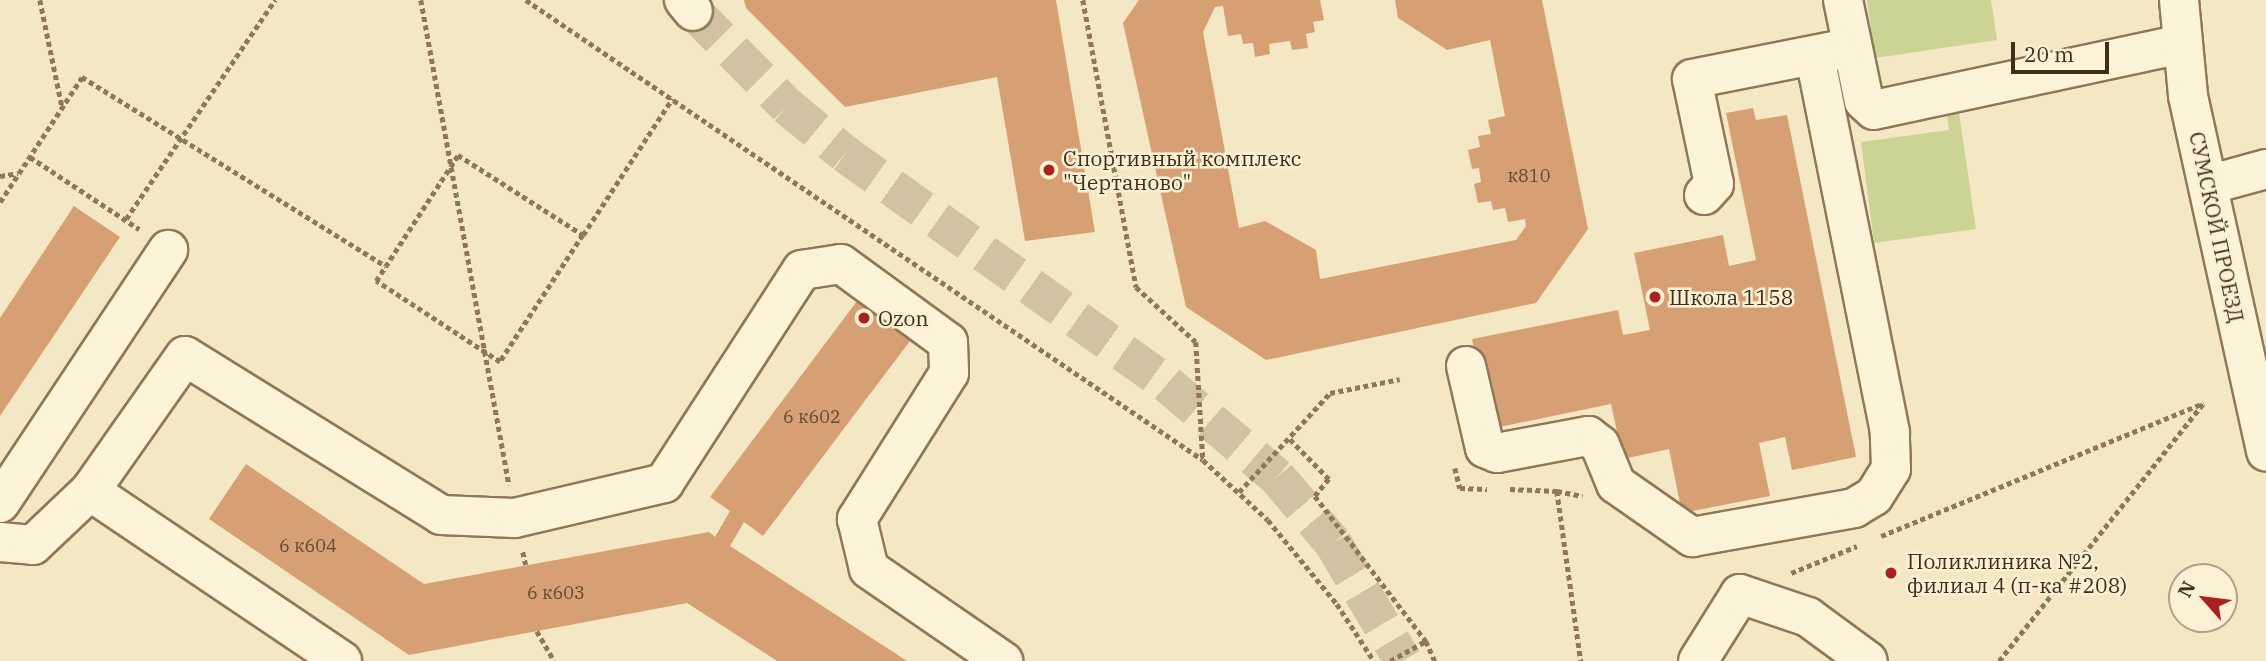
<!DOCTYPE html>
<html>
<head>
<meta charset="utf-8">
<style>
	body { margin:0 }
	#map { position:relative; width:2266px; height:661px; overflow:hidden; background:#f4e7c3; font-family:"IBM Plex Serif",serif }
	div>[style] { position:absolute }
	.green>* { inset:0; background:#cbd495 }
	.building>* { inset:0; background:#d7a074 }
	.minor-tunnel>* { height:38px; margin-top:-19px; transform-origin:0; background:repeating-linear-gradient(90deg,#d0c2a2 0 38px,transparent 0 57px) }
	.path>* { height:4.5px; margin-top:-2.25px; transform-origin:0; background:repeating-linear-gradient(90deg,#917757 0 5px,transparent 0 8.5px) }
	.roads { filter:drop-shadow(2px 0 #917757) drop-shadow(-2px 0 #917757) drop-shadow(0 2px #917757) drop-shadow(0 -2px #917757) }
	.minor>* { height:38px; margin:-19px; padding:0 19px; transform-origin:19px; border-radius:19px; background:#fdf3d8 }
	.dots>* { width:19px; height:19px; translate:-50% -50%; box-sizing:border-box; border:4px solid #faf0d4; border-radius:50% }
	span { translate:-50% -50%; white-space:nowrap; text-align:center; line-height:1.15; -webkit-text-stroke:5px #faf0d4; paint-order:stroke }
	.number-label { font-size:18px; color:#654a33 }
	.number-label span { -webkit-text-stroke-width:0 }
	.poi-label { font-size:21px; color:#3f2e1d }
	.left { translate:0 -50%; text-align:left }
	.street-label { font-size:21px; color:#3f2e1d }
	.north { position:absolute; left:2168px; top:563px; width:70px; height:70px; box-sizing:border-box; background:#faf0d4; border:2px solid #afa28b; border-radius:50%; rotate:298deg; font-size:19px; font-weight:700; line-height:28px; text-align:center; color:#3f2e1d }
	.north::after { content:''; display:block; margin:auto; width:24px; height:32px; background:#a9211e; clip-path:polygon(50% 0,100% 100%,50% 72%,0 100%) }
	.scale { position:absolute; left:2011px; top:42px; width:98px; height:32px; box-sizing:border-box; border:4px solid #3f2e1d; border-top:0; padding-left:9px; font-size:21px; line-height:24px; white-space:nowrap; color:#3f2e1d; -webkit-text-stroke:5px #faf0d4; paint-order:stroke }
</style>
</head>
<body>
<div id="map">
	<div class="green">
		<div style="clip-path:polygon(1867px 0,1991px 0,1997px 40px,1875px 58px)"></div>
		<div style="clip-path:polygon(1958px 106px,1976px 229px,1874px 243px,1861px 142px,1949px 130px,1946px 107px)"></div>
	</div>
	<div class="building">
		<div style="clip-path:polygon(744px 0,1056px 0,1095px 232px,1025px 241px,997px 77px,845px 107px,746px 8px)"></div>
		<div style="clip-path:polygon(1139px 0,1320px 0,1324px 20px,1313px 22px,1315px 32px,1306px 34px,1308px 48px,1292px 50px,1290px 41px,1269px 44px,1270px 54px,1255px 57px,1253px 43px,1243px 44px,1241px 34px,1228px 36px,1223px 6px,1215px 7px,1203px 32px,1239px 228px,1265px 221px,1316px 250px,1320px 279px,1516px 240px,1526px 226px,1525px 219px,1508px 222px,1505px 208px,1493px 210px,1491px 201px,1478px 203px,1474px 184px,1481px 182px,1479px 168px,1472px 169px,1468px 150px,1480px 147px,1478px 136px,1491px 134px,1488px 120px,1505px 116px,1490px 40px,1447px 50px,1398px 18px,1395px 0,1542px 0,1588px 229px,1536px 303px,1266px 360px,1186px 307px,1123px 23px)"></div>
		<div style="clip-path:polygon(1753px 108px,1756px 120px,1787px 115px,1856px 457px,1792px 470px,1785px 437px,1759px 443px,1770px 496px,1682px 513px,1669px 449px,1623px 459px,1611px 404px,1490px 429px,1472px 339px,1618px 310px,1623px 335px,1650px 330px,1634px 253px,1723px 235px,1729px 266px,1756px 260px,1726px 113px)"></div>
		<div style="clip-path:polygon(74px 206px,120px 237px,0 416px,0 318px)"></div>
		<div style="clip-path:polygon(860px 297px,913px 337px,763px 536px,744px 522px,730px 546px,907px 661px,777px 661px,687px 603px,409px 655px,209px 519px,246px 464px,424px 584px,709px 532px,715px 537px,730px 511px,710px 497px)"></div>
	</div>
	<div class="minor-tunnel">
		<div style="left:693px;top:11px;width:134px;rotate:45.3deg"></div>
		<div style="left:787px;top:106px;width:75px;rotate:39.6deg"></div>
		<div style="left:845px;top:154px;width:396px;rotate:35.5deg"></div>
		<div style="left:1167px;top:384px;width:144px;rotate:40.2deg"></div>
		<div style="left:1277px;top:477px;width:87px;rotate:49.7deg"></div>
		<div style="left:1333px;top:543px;width:137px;rotate:59.3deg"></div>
	</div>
	<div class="path">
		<div style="left:40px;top:0;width:108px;rotate:78.3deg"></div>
		<div style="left:421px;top:0;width:493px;rotate:79.7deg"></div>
		<div style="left:526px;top:0;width:818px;rotate:34.19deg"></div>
		<div style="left:1203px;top:460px;width:88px;rotate:42.7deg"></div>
		<div style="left:1268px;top:520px;width:109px;rotate:50.6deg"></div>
		<div style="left:1337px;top:604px;width:68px;rotate:57deg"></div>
		<div style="left:1083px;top:0;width:292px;rotate:79.5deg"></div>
		<div style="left:1136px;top:287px;width:81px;rotate:42.5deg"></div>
		<div style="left:1196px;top:342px;width:117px;rotate:86.6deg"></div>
		<div style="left:458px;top:155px;width:148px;rotate:32.6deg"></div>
		<div style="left:583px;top:235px;width:152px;rotate:123.2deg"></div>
		<div style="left:500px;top:362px;width:148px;rotate:-146.8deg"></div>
		<div style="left:376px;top:281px;width:150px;rotate:-56.9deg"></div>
		<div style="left:30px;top:157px;width:131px;rotate:33.4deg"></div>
		<div style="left:0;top:176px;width:18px;rotate:-9deg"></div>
		<div style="left:0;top:202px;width:149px;rotate:-56.7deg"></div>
		<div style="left:82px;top:77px;width:358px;rotate:31.9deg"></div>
		<div style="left:126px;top:219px;width:265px;rotate:-55.8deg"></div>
		<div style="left:583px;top:235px;width:163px;rotate:-56.8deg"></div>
		<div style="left:1290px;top:439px;width:56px;rotate:45.7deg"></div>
		<div style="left:1329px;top:479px;width:22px;rotate:129deg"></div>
		<div style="left:1315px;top:496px;width:183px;rotate:52.6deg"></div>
		<div style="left:1426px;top:641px;width:22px;rotate:66deg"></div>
		<div style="left:1455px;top:468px;width:21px;rotate:76deg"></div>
		<div style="left:1460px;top:488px;width:27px;rotate:2deg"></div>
		<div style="left:1510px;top:489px;width:47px;rotate:2.4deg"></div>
		<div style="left:1557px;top:491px;width:172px;rotate:82deg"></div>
		<div style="left:1557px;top:491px;width:26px;rotate:11deg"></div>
		<div style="left:1239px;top:492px;width:134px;rotate:-47.4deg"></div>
		<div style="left:1330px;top:393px;width:71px;rotate:-11.3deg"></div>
		<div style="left:1881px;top:536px;width:349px;rotate:-22.4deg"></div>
		<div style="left:523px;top:552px;width:13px;rotate:77deg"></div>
		<div style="left:1791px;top:573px;width:71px;rotate:-22.2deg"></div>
		<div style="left:537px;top:631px;width:34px;rotate:60deg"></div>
		<div style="left:1390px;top:661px;width:41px;rotate:-29.1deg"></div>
		<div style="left:1999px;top:661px;width:328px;rotate:-51.6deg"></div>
	</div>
	<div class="roads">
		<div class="minor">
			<div style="left:684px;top:0;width:14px;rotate:51deg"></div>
			<div style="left:1843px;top:0;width:103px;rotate:78.3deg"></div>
			<div style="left:1864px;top:101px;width:13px;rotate:42deg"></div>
			<div style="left:1874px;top:110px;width:315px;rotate:-12.1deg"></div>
			<div style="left:2179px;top:0;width:96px;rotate:84.6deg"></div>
			<div style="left:2188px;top:96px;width:364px;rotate:77.6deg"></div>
			<div style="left:2208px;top:185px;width:60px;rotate:-15.4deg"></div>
			<div style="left:1704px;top:195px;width:15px;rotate:-48deg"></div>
			<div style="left:1714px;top:184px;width:107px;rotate:-101.8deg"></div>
			<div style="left:1692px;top:79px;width:149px;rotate:-11.2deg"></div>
			<div style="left:1466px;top:366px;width:84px;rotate:77deg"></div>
			<div style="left:1485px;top:448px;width:13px;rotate:23deg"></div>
			<div style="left:1497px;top:453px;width:93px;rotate:-10.6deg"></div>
			<div style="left:1588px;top:436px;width:15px;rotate:37deg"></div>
			<div style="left:1600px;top:445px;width:42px;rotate:67.7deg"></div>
			<div style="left:1616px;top:484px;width:93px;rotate:34.9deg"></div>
			<div style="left:1692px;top:537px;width:165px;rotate:-10.1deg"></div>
			<div style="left:1854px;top:508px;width:23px;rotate:-31deg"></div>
			<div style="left:1874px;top:496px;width:32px;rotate:-58deg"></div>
			<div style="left:1891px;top:469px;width:37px;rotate:-92deg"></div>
			<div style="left:1890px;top:432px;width:384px;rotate:-101.3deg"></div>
			<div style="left:90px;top:491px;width:165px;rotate:-54.9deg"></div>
			<div style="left:185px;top:356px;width:301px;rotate:31.8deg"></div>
			<div style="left:441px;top:515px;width:74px;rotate:2.3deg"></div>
			<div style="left:515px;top:518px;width:153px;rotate:-13.2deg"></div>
			<div style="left:664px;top:483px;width:254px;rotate:-57.1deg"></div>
			<div style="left:802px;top:270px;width:39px;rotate:-9deg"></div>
			<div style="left:841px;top:264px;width:132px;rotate:36.1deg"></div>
			<div style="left:948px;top:342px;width:31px;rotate:88deg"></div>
			<div style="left:949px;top:373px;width:173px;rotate:122.2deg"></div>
			<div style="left:857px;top:519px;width:51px;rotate:76.5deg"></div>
			<div style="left:869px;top:569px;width:163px;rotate:34.5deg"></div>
			<div style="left:0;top:503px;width:304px;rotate:-56.4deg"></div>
			<div style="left:0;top:542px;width:33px;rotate:5deg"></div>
			<div style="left:33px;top:545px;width:79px;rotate:-43.5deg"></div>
			<div style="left:90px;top:491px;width:304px;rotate:34deg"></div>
			<div style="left:1698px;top:661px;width:79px;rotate:-57.9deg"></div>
			<div style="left:1740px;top:594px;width:72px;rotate:18.7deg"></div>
			<div style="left:1808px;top:617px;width:74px;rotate:36.3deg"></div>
		</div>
	</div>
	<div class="dots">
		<div style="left:1049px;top:170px;background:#a9211e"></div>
		<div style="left:1655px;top:297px;background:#a9211e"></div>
		<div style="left:864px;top:318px;background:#a9211e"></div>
		<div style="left:1891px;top:573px;background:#a9211e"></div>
	</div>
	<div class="number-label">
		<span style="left:1529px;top:176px">к810</span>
		<span style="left:812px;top:417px">6 к602</span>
		<span style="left:308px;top:546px">6 к604</span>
		<span style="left:556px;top:593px">6 к603</span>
	</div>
	<div class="poi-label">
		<span class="left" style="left:1063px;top:170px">Спортивный комплекс<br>"Чертаново"</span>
		<span class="left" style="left:1669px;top:297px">Школа 1158</span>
		<span class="left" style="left:878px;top:318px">Ozon</span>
		<span class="left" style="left:1907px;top:573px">Поликлиника №2,<br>филиал 4 (п-ка #208)</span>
	</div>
	<div class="street-label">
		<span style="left:2217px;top:227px;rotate:78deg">СУМСКОЙ ПРОЕЗД</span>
	</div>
	<div class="north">N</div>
	<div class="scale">20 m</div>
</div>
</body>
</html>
